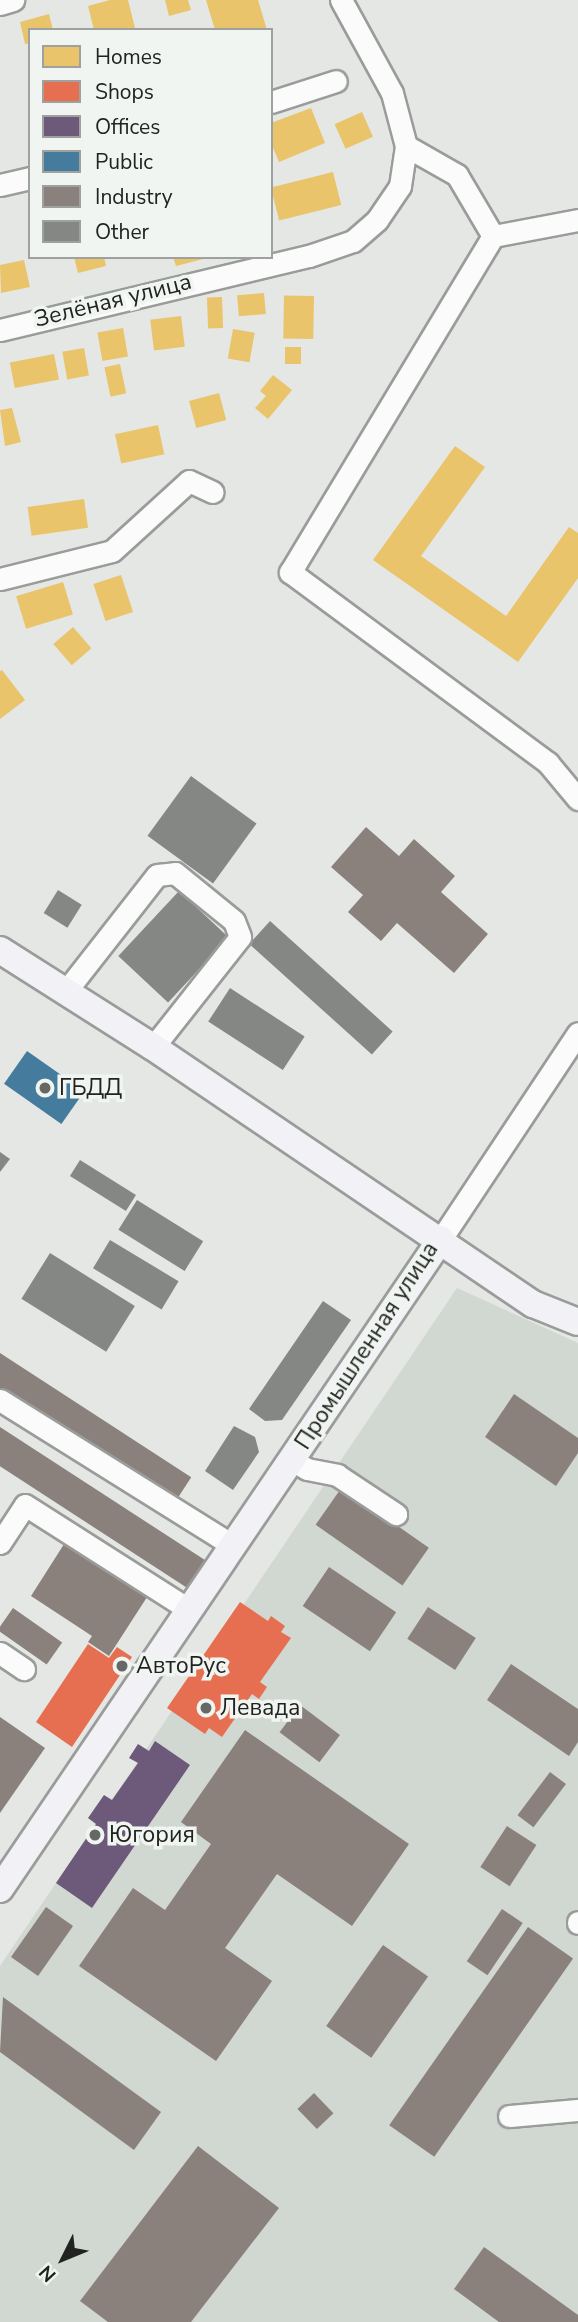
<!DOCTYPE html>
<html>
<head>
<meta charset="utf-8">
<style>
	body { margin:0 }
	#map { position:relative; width:578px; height:2322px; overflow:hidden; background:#e4e7e4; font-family:"Nunito Sans",sans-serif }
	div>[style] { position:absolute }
	.built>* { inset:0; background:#d1d7d1 }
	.homes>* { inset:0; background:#e9c46a; transform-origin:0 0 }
	.shops>* { inset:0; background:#e76f51 }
	.offices>* { inset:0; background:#6d597a }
	.public>* { inset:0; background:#457b9d; transform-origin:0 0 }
	.industry>* { inset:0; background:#8a817c; transform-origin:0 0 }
	.building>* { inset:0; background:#848784; transform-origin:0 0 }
	.roads { filter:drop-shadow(2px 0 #9a9c9a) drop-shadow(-2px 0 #9a9c9a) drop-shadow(0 2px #9a9c9a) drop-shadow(0 -2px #9a9c9a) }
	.minor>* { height:21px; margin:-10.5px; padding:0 10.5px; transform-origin:10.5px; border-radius:10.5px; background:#fbfbfb }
	.major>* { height:26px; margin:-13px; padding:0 13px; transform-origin:13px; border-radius:13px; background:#f1f1f6 }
	.dots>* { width:19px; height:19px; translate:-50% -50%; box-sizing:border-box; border:4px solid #f1f5f1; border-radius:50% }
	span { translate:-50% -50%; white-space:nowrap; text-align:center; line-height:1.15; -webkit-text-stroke:7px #f1f5f1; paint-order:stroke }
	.street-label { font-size:23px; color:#212321 }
	.poi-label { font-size:23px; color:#212321 }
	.left { translate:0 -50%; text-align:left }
	.legend { position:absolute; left:28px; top:28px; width:245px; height:231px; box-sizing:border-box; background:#f1f5f1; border:2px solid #9ea19e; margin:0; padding:9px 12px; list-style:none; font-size:21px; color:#212321 }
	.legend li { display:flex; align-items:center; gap:14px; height:35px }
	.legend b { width:35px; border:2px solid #9ea19e }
	.north { position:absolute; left:28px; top:2224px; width:70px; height:70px; -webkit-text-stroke:5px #f1f5f1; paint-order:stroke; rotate:227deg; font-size:19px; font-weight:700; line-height:28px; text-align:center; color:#212321 }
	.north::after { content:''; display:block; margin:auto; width:24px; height:32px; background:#212321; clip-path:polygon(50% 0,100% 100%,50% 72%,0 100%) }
</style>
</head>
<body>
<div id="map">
	<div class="built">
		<div style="clip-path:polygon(457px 1288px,578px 1343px,578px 2322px,0 2322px,0 1966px)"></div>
	</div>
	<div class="homes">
		<div style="clip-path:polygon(110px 0,128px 0,135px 28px,94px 30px,88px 6px)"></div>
		<div style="clip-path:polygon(165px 0,188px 0,191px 10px,169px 16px)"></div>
		<div style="clip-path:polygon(206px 0,258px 0,267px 30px,215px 30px)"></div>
		<div style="clip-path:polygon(49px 14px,53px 30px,30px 30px,30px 43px,25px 44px,20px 22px)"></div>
		<div style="clip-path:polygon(311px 108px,325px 143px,279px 162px,271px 143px,271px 123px)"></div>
		<div style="left:362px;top:112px;width:27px;height:30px;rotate:66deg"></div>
		<div style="left:333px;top:172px;width:34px;height:64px;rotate:76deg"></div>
		<div style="clip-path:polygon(74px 257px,104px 257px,106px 266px,78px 273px)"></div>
		<div style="clip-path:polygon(173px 257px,206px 257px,207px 258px,176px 266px)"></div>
		<div style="clip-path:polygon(24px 260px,30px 287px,1px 293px,0 265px)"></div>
		<div style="left:264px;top:293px;width:21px;height:27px;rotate:85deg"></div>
		<div style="left:314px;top:296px;width:43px;height:30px;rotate:91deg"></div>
		<div style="left:222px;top:297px;width:31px;height:15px;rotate:88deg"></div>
		<div style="left:181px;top:316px;width:31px;height:31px;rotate:83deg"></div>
		<div style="left:123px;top:328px;width:29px;height:26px;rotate:80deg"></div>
		<div style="left:233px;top:329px;width:22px;height:30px;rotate:10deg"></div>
		<div style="left:285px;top:347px;width:16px;height:17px"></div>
		<div style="left:84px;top:348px;width:28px;height:22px;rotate:80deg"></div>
		<div style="left:54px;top:354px;width:26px;height:45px;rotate:79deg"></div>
		<div style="left:120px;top:364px;width:30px;height:16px;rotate:78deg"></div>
		<div style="clip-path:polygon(273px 375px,292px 390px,268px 419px,255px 408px,266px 396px,260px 391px)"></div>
		<div style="left:219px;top:393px;width:28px;height:31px;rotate:75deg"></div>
		<div style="clip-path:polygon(12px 408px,21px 442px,5px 446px,0 410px)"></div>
		<div style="left:158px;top:425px;width:30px;height:44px;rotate:78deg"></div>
		<div style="clip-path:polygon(455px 446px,485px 467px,421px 556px,506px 616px,569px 527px,578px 533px,578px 578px,518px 662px,373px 560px)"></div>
		<div style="left:84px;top:499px;width:29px;height:57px;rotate:82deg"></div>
		<div style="left:121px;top:575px;width:39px;height:29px;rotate:72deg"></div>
		<div style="left:63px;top:582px;width:34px;height:49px;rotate:73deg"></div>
		<div style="left:73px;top:627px;width:28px;height:26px;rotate:49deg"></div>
		<div style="clip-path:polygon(2px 670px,25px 700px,0 719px,0 671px)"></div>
	</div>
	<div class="shops">
		<div style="clip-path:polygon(240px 1602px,268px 1621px,271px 1616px,285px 1626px,281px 1632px,291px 1638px,260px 1682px,267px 1687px,259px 1699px,252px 1694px,222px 1737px,209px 1728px,205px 1734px,167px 1708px)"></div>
		<div style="clip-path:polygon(88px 1644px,109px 1658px,117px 1647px,132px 1657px,72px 1747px,36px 1722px)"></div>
	</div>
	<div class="offices">
		<div style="clip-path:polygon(155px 1741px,190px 1765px,92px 1908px,56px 1883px,96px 1824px,88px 1818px,104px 1795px,112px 1800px,138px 1763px,129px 1758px,138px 1744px,149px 1751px)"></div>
	</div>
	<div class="public">
		<div style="left:27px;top:1051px;width:70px;height:40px;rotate:35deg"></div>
	</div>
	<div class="industry">
		<div style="clip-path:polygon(366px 827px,399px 856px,414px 839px,455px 876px,441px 892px,488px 934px,454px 973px,397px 923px,381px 941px,348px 912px,363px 895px,331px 867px)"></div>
		<div style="left:0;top:1353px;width:228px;height:42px;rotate:33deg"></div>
		<div style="clip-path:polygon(514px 1394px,578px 1438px,578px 1453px,556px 1486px,485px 1437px)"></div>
		<div style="left:0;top:1427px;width:248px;height:33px;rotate:33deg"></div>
		<div style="left:342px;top:1487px;width:106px;height:46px;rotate:35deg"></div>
		<div style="clip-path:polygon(66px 1541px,149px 1594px,109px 1656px,88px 1642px,92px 1636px,31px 1596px)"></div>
		<div style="left:329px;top:1567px;width:81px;height:47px;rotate:34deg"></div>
		<div style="left:428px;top:1607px;width:57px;height:38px;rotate:33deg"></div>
		<div style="left:13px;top:1608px;width:60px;height:27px;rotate:35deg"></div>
		<div style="clip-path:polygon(511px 1664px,578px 1709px,578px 1742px,569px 1756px,487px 1700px)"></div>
		<div style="left:300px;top:1705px;width:50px;height:34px;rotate:37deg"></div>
		<div style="clip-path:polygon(0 1717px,45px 1748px,0 1813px)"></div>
		<div style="clip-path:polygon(245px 1730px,409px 1844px,352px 1926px,277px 1874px,225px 1948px,272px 1981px,216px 2061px,79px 1966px,133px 1888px,165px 1910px,211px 1844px,181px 1822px)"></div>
		<div style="left:550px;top:1772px;width:20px;height:54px;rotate:37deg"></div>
		<div style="left:507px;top:1826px;width:35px;height:49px;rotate:33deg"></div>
		<div style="left:46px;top:1907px;width:33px;height:61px;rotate:35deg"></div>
		<div style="left:502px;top:1909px;width:25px;height:63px;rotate:34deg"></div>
		<div style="left:528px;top:1927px;width:55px;height:242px;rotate:35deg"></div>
		<div style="left:383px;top:1945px;width:55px;height:99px;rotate:35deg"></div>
		<div style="clip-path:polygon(3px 1997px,161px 2112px,134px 2150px,0 2052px)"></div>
		<div style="left:314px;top:2093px;width:28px;height:23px;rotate:46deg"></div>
		<div style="clip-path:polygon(198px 2146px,279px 2208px,191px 2322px,108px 2322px,80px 2301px)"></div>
		<div style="clip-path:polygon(484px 2247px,578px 2315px,578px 2322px,499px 2322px,454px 2289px)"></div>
	</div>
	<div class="building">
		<div style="left:191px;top:776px;width:81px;height:74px;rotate:36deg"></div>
		<div style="left:58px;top:890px;width:28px;height:27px;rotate:32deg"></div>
		<div style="left:179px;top:891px;width:68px;height:89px;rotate:43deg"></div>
		<div style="left:270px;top:921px;width:165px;height:31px;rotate:42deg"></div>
		<div style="left:230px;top:988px;width:89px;height:40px;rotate:33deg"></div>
		<div style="clip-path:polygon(0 1152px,10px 1159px,0 1172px)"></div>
		<div style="left:80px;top:1160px;width:66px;height:19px;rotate:32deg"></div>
		<div style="left:137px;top:1200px;width:78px;height:35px;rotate:32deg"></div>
		<div style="left:110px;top:1240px;width:80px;height:33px;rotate:31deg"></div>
		<div style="left:50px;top:1253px;width:100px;height:54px;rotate:32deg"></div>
		<div style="clip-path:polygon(323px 1301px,351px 1320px,282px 1420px,265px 1421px,249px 1409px)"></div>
		<div style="clip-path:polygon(234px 1426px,255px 1437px,259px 1452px,233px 1490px,205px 1471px)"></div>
	</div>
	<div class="roads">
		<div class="minor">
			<div style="left:0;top:4px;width:14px;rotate:-17deg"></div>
			<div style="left:271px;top:102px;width:68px;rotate:-17.9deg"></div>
			<div style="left:406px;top:146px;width:59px;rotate:29.6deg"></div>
			<div style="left:457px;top:175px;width:71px;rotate:59.5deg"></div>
			<div style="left:0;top:185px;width:31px;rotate:-13deg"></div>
			<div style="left:578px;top:220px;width:86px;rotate:169.3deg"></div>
			<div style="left:493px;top:236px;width:393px;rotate:121.1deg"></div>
			<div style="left:290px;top:572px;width:321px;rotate:36.5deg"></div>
			<div style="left:548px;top:763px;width:47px;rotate:50.2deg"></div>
			<div style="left:0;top:330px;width:318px;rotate:-13.5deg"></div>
			<div style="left:309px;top:256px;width:46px;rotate:-18.8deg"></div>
			<div style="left:353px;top:241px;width:32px;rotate:-41deg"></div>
			<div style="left:377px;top:220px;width:41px;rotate:-55.9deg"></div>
			<div style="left:400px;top:186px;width:40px;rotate:-81.5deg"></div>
			<div style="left:406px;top:146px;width:55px;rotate:-104.8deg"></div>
			<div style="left:392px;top:93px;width:106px;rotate:-118.7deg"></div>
			<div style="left:0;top:579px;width:115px;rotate:-14deg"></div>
			<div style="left:112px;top:551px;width:104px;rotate:-42.3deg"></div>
			<div style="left:189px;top:481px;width:26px;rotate:25deg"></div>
			<div style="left:66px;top:991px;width:147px;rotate:-51.9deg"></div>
			<div style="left:157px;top:875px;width:18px;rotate:-6deg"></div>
			<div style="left:175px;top:873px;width:76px;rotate:39.1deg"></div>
			<div style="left:234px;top:921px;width:17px;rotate:69deg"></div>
			<div style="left:240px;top:937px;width:140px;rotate:128.3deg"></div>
			<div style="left:441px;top:1239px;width:247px;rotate:-56.4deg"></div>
			<div style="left:0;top:1400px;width:276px;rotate:32deg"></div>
			<div style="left:292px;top:1460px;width:17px;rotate:31deg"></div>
			<div style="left:307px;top:1469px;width:31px;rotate:11deg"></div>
			<div style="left:337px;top:1475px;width:71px;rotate:33.5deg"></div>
			<div style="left:0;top:1543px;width:45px;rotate:-56.7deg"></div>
			<div style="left:25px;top:1505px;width:196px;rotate:32.5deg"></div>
			<div style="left:0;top:1653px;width:29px;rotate:34deg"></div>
			<div style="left:578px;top:1923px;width:1px;rotate:-90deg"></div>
			<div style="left:509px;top:2116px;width:69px;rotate:-5deg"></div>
		</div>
		<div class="major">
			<div style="left:0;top:950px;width:181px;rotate:32.4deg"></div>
			<div style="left:153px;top:1047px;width:459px;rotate:34.1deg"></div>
			<div style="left:533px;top:1304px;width:48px;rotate:21.8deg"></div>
			<div style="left:0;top:1889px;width:785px;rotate:-55.84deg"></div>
		</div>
	</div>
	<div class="dots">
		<div style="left:45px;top:1088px;background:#656865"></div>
		<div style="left:122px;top:1666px;background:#656865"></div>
		<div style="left:206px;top:1708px;background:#656865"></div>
		<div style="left:95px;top:1835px;background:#656865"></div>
	</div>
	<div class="street-label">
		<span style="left:113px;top:301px;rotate:-14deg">Зелёная улица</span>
		<span style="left:367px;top:1346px;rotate:-57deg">Промышленная улица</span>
	</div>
	<div class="poi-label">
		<span class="left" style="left:59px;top:1088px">ГБДД</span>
		<span class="left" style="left:136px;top:1666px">АвтоРус</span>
		<span class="left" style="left:220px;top:1708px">Левада</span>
		<span class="left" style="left:109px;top:1835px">Югория</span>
	</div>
	<ul class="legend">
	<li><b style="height:19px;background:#e9c46a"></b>Homes</li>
	<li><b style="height:19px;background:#e76f51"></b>Shops</li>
	<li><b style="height:19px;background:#6d597a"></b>Offices</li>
	<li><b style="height:19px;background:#457b9d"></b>Public</li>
	<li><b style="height:19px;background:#8a817c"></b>Industry</li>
	<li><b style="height:19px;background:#848784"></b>Other</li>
	</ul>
	<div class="north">N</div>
</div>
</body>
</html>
